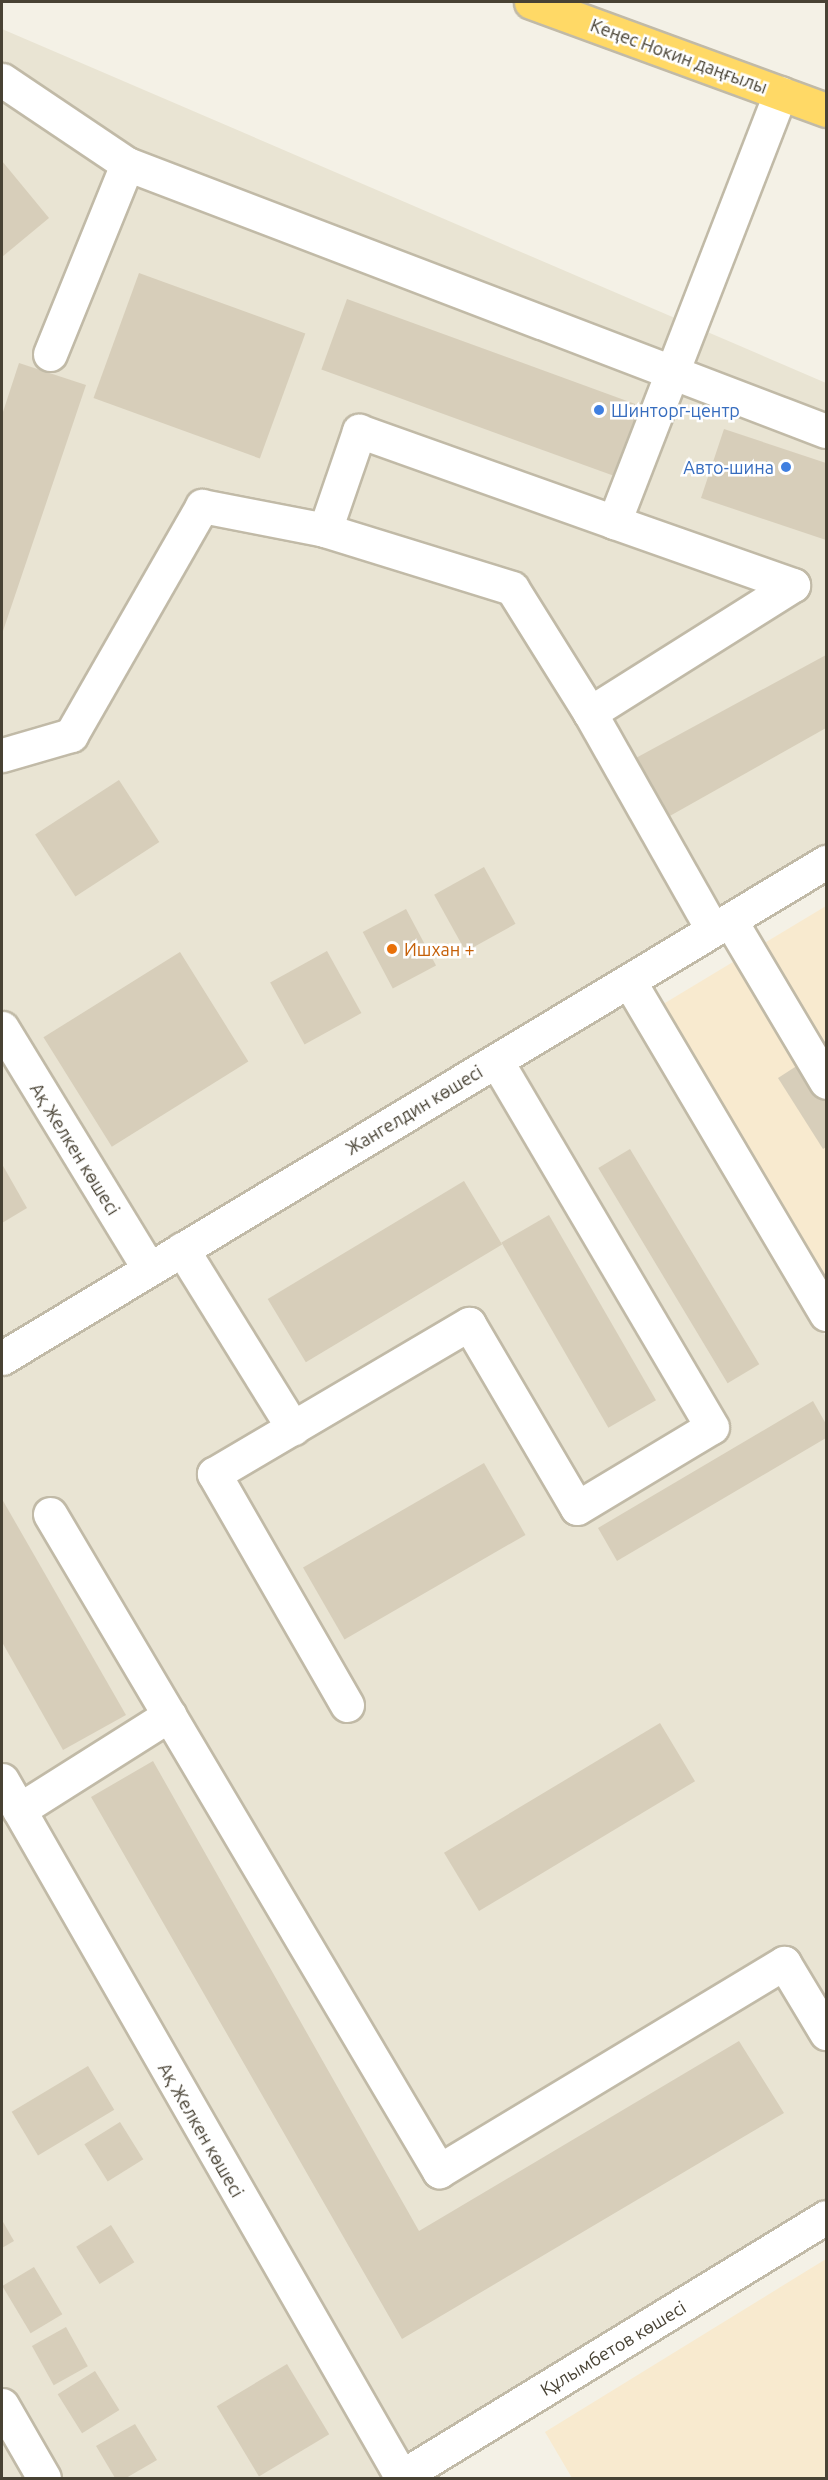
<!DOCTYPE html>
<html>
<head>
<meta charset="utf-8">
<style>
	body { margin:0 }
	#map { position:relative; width:828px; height:2480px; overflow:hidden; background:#f4f1e6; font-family:Ubuntu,sans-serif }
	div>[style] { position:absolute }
	.residential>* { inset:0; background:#e9e4d3 }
	.commercial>* { inset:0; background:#f8eacf }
	.building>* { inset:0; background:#d7ceba; transform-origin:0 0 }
	.roads { filter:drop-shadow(2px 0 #c1baa7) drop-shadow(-2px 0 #c1baa7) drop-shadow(0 2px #c1baa7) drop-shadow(0 -2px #c1baa7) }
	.minor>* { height:33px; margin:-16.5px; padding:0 16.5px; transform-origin:16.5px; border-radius:16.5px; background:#fff }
	.highway>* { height:33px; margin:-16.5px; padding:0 16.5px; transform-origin:16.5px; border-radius:16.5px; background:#ffd966 }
	.dots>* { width:16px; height:16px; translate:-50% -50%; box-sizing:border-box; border:3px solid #fff; border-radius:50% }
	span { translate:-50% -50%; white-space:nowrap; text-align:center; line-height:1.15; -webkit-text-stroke:5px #fff; paint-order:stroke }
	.street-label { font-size:18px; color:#484234 }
	.shop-label { font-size:18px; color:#366cbe }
	.left { translate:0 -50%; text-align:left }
	.right { translate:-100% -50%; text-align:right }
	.food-label { font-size:18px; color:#c56008 }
	.frame { position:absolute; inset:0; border:3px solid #484234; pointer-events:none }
</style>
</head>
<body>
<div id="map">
	<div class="residential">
		<div style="clip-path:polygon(2px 29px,826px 383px,826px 862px,616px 988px,826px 1337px,826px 2217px,402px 2478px,2px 2478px)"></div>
	</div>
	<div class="commercial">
		<div style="clip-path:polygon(826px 906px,826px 1296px,655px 1009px)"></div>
		<div style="clip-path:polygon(826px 2259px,826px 2478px,572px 2478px,545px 2432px)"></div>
	</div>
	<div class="building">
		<div style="clip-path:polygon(2px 161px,49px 218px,2px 257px)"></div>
		<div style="left:139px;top:273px;width:177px;height:133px;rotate:20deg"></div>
		<div style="left:347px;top:299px;width:314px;height:75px;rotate:20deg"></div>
		<div style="clip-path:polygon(19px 363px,86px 385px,2px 634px,2px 415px)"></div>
		<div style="clip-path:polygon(724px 429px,826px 463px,826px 540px,701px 498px)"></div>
		<div style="clip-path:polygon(826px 655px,826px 728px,668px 817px,634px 759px)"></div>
		<div style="left:119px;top:780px;width:74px;height:100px;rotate:57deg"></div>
		<div style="left:484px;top:867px;width:65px;height:57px;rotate:61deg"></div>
		<div style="left:406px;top:909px;width:64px;height:49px;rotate:62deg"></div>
		<div style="left:327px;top:951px;width:71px;height:65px;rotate:61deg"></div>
		<div style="left:180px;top:952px;width:129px;height:161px;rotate:58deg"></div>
		<div style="clip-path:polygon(826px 1047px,826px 1147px,823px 1149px,778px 1078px)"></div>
		<div style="left:630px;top:1149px;width:251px;height:37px;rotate:59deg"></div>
		<div style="clip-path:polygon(2px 1164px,27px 1208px,2px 1223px)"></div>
		<div style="left:464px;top:1181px;width:74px;height:229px;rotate:59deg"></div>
		<div style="left:549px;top:1215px;width:214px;height:55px;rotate:60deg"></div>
		<div style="clip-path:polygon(813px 1401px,826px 1424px,826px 1438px,617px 1561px,598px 1528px)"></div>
		<div style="left:484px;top:1463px;width:83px;height:209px;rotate:60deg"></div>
		<div style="clip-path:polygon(2px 1499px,126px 1715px,63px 1750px,2px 1642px)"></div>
		<div style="left:660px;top:1723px;width:68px;height:252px;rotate:59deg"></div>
		<div style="clip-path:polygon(153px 1761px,419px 2231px,739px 2041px,784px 2113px,402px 2339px,91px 1797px)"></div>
		<div style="left:88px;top:2066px;width:51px;height:89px;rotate:59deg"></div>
		<div style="left:120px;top:2122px;width:44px;height:42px;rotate:58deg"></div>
		<div style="clip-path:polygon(2px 2220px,14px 2241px,2px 2248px)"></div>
		<div style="left:111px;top:2225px;width:44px;height:41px;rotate:58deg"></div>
		<div style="left:34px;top:2267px;width:55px;height:37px;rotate:59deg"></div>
		<div style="left:66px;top:2327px;width:45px;height:39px;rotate:61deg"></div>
		<div style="left:287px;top:2364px;width:82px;height:82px;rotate:59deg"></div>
		<div style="left:95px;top:2371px;width:46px;height:44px;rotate:58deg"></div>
		<div style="clip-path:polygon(135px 2424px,157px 2460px,126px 2478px,115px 2478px,96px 2446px)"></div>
	</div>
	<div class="roads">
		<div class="minor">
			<div style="left:2px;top:80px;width:151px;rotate:33.9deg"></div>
			<div style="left:127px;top:164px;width:748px;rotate:20.91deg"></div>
			<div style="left:50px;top:354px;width:205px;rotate:-67.9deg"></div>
			<div style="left:359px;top:431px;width:271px;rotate:19.6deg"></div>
			<div style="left:614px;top:522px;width:190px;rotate:19.4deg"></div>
			<div style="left:793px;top:585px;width:240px;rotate:147.8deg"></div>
			<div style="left:590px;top:713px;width:147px;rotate:-122deg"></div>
			<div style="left:512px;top:588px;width:196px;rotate:-162.8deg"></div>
			<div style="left:325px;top:530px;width:105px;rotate:-71deg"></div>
			<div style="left:614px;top:522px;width:460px;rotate:-68.8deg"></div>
			<div style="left:590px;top:713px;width:249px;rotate:60.5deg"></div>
			<div style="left:2px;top:755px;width:72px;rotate:-16.2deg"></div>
			<div style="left:71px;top:735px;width:264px;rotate:-60.2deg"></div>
			<div style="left:202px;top:506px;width:125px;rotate:11deg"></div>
			<div style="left:730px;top:920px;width:188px;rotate:59.3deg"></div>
			<div style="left:629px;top:981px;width:387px;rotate:59.4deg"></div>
			<div style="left:2px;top:1028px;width:282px;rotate:58.6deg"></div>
			<div style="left:182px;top:1249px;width:211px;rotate:58.2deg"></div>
			<div style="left:2px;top:1358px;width:962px;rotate:-31.05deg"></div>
			<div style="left:50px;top:1514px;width:764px;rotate:59.37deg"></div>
			<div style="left:439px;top:2171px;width:403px;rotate:-31.1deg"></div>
			<div style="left:784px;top:1963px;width:82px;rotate:59deg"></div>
			<div style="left:347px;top:1705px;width:267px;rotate:-119.9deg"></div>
			<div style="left:214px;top:1474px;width:296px;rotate:-30.5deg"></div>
			<div style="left:469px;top:1324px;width:213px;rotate:59.6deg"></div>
			<div style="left:577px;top:1508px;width:157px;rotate:-31deg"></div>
			<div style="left:712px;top:1427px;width:425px;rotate:-120.5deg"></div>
			<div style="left:2px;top:1780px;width:804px;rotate:60.18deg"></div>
			<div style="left:19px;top:1810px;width:178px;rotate:-32.3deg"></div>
			<div style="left:2px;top:2405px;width:84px;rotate:60.1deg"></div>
			<div style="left:399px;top:2478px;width:500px;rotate:-31.43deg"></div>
		</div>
		<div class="highway">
			<div style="left:531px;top:2px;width:314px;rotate:20.1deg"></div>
		</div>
	</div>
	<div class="dots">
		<div style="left:599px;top:410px;background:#3f7fe0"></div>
		<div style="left:786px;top:467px;background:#3f7fe0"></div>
		<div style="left:392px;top:949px;background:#e8710a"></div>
	</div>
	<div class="street-label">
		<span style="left:679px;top:56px;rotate:20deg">Кеңес Нокин даңғылы</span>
		<span style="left:414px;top:1110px;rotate:-31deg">Жангелдин көшесі</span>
		<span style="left:75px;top:1149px;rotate:58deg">Ақ Желкен көшесі</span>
		<span style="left:201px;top:2130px;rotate:60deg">Ақ Желкен көшесі</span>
		<span style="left:613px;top:2348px;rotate:-31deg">Құлымбетов көшесі</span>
	</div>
	<div class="shop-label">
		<span class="left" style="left:611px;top:410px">Шинторг-центр</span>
		<span class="right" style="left:774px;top:467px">Авто-шина</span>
	</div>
	<div class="food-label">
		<span class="left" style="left:404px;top:949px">Ишхан +</span>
	</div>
	<div class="frame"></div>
</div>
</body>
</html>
